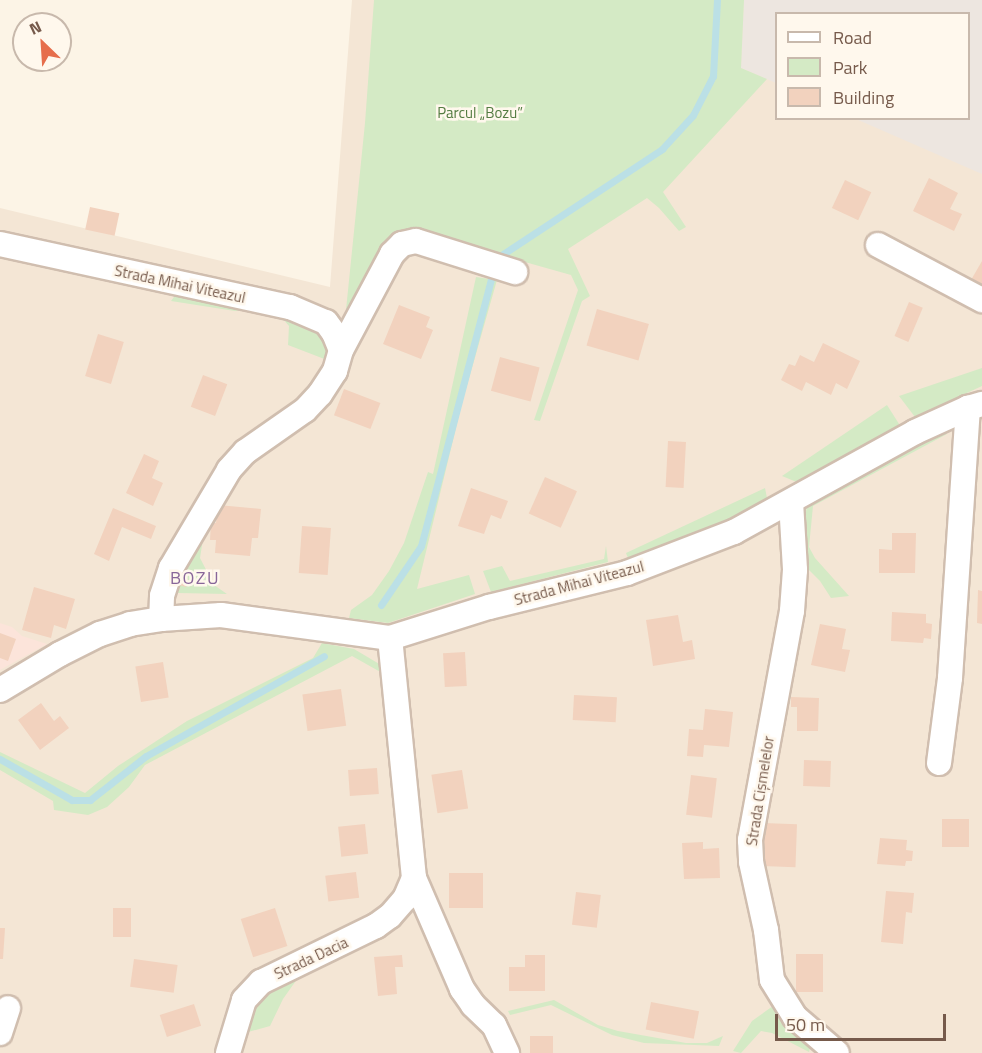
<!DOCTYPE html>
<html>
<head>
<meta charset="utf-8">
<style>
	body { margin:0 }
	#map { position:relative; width:982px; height:1053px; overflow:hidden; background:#fcf4e6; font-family:"Titillium Web",sans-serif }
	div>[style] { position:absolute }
	.residential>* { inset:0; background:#f4e6d5 }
	.commercial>* { inset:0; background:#fce4da }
	.industrial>* { inset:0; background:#ede6e0 }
	.green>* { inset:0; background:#d4eac5 }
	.stream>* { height:7px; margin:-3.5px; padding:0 3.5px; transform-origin:3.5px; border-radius:3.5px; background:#bbe0e6 }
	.building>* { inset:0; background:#f2d2be; transform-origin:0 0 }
	.roads { filter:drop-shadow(2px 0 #d0beaf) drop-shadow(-2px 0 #d0beaf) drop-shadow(0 2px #d0beaf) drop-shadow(0 -2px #d0beaf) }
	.minor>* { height:24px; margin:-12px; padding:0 12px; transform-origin:12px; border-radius:12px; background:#fff }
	span { translate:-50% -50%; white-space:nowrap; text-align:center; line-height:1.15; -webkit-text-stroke:5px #fff8ed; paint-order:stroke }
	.park-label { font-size:15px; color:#547c42 }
	.street-label { font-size:15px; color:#765a4b }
	.quarter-label { font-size:18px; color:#869; letter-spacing:1.5px }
	.legend { position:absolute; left:775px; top:12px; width:195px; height:108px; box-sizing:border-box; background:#fff8ed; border:2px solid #c8b9ac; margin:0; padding:8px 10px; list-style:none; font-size:18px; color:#765a4b }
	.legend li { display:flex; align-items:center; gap:12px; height:30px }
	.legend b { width:30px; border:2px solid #c8b9ac }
	.north { position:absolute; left:12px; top:12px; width:60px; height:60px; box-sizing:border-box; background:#fff8ed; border:2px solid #c8b9ac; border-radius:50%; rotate:335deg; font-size:16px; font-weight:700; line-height:24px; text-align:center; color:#765a4b }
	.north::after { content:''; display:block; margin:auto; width:21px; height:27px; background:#e66e4c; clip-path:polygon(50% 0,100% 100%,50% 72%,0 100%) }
	.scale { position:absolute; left:775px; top:1014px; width:171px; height:27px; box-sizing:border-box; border:3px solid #765a4b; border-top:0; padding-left:8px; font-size:18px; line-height:21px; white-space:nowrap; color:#765a4b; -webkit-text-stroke:4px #fff8ed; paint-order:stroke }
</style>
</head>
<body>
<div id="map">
	<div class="residential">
		<div style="clip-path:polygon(evenodd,352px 0,982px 0,982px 1053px,0 1053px,0 208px,330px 287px,352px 0,776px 14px,968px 14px,968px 118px,776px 118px,776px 14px)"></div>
	</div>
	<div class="commercial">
		<div style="clip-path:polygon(0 623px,12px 627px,22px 636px,47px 644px,0 670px)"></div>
	</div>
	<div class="industrial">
		<div style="clip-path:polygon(744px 0,982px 0,982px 174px,856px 119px,968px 118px,968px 14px,776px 14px,776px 83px,741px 68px)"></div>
	</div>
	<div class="green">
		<div style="clip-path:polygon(374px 0,744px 0,741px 68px,767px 79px,663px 192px,686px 227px,679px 231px,659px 208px,647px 198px,568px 249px,590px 296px,582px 301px,540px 421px,534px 420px,578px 290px,571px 275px,475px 248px,401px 232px,346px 310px,365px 123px)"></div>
		<div style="clip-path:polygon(476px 277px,497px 280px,462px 403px,417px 589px,469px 575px,475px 594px,388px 623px,349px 618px,351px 610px,372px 595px,389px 571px,404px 543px,428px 472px,433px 474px)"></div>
		<div style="clip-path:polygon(177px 293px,286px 314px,317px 331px,327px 349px,327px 360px,288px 345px,289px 326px,283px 319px,242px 310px,235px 311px,171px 301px)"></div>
		<div style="clip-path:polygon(982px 368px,982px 386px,915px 417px,899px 396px)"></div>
		<div style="clip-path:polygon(887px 405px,901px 427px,799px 483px,782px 476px)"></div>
		<div style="clip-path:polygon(944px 431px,947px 434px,813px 506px,809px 547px,815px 558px,849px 596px,831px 598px,820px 581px,804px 565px,802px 533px,807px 506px)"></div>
		<div style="clip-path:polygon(765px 488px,768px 503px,684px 540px,628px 558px,626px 553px)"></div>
		<div style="clip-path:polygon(206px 520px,200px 558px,214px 585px,227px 594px,178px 593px,173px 586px)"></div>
		<div style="clip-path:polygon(606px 546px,608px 562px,491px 592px,483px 571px,502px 566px,510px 581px,604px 559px)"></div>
		<div style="clip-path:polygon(322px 643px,354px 649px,381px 665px,384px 674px,352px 656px,145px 765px,129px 787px,107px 807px,88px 815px,54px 810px,53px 801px,0 770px,0 752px,85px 793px,118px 766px,187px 721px,313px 658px)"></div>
		<div style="clip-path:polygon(300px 975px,283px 999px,270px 1026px,241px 1034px,248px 1011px,268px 986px)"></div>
		<div style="clip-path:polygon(554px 1000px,598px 1025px,618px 1031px,686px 1043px,707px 1043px,723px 1036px,719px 1046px,644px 1043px,612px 1035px,551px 1005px,510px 1015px,508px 1011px)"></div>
		<div style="clip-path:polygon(773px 1006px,784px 1011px,812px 1041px,809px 1052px,772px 1033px,761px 1031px,741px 1053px,733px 1051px,752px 1021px)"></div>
	</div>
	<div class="stream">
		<div style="left:503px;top:254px;width:191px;rotate:-33.4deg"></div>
		<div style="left:662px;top:149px;width:46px;rotate:-47.6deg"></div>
		<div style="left:693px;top:115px;width:44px;rotate:-62.9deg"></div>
		<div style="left:713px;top:76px;width:76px;rotate:-87deg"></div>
		<div style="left:381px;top:605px;width:71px;rotate:-55.9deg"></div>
		<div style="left:421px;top:546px;width:275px;rotate:-75.3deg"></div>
		<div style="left:0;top:759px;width:83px;rotate:29.7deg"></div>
		<div style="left:72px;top:800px;width:18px"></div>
		<div style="left:90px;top:800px;width:71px;rotate:-38.2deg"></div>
		<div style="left:146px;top:756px;width:204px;rotate:-29.3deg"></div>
	</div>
	<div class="building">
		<div style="clip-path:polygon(929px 178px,958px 193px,950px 209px,962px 214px,954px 231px,913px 211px)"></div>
		<div style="left:845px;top:180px;width:29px;height:31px;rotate:25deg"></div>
		<div style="left:90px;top:207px;width:30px;height:23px;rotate:12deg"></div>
		<div style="clip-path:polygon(982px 261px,982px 286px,971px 280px)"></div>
		<div style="left:909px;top:302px;width:15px;height:37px;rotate:23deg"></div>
		<div style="clip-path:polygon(399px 305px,430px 317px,426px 327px,433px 330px,421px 359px,383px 344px)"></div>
		<div style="left:597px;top:309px;width:54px;height:38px;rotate:16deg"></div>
		<div style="left:98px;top:334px;width:27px;height:44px;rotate:17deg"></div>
		<div style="clip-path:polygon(823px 343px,860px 361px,847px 389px,836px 383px,831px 395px,806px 382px,802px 391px,781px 380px,789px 364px,795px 366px,800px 355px,814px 362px)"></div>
		<div style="left:500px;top:357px;width:41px;height:35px;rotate:15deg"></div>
		<div style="left:203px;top:375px;width:26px;height:34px;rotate:21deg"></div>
		<div style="left:344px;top:389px;width:39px;height:28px;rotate:21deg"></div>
		<div style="left:668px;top:441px;width:18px;height:46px;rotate:3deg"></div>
		<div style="clip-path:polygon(144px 454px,159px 461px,152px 478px,163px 483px,153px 506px,126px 493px)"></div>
		<div style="left:545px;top:477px;width:35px;height:40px;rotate:24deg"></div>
		<div style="clip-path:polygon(471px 488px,508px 501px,501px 519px,491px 515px,484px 534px,458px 526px)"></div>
		<div style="clip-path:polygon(218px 505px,261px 509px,258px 538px,252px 538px,250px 556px,215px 553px,216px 540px,210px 540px,211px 522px,216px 523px)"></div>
		<div style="clip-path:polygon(113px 508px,156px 526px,151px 539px,122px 527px,109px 561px,94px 554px)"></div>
		<div style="left:302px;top:526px;width:29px;height:47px;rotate:4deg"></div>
		<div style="clip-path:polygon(892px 533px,916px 533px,915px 573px,879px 573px,879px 549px,892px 550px)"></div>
		<div style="clip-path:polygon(177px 576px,188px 579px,186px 587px,176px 584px)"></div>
		<div style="clip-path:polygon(34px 587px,75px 599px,66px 629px,54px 625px,51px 638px,22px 630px)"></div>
		<div style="clip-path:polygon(978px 590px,982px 591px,982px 624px,977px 623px)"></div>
		<div style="clip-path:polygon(892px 612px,926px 614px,926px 623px,932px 624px,931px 639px,924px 638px,923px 643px,891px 641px)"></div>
		<div style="clip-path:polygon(678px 615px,683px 642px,692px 640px,695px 659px,653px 666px,646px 620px)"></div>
		<div style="clip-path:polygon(820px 624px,846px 629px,842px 649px,850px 650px,845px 672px,811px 665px)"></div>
		<div style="clip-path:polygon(0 633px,16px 639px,8px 661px,0 658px)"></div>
		<div style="left:465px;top:652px;width:34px;height:22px;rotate:87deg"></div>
		<div style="left:163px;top:662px;width:36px;height:28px;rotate:81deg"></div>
		<div style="left:341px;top:689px;width:37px;height:39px;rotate:82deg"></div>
		<div style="left:574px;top:695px;width:43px;height:25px;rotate:3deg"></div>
		<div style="clip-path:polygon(791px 697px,819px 698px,818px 731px,797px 731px,797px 707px,791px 707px)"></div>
		<div style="clip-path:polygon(41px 703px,54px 721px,60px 716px,69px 728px,40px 750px,18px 720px)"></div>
		<div style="clip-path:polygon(705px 709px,733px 712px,729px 747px,704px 745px,703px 757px,687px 756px,689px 729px,703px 730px)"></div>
		<div style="left:804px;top:760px;width:27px;height:26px;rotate:2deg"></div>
		<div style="left:377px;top:768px;width:26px;height:29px;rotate:86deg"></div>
		<div style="left:462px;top:770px;width:39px;height:31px;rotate:81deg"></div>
		<div style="left:691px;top:775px;width:26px;height:40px;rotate:7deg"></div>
		<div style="left:942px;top:819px;width:27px;height:28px"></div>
		<div style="left:763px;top:823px;width:34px;height:43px;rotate:2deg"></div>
		<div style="left:365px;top:824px;width:30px;height:27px;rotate:84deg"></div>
		<div style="clip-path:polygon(880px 838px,907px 840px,906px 850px,913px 851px,912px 861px,906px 861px,905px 866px,877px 864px)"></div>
		<div style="clip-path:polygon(703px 842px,703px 849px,719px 848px,720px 878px,684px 879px,682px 843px)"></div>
		<div style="left:356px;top:872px;width:26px;height:31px;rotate:83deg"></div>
		<div style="left:449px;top:873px;width:34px;height:35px"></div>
		<div style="clip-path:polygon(886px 891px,914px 893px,912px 913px,906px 912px,903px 944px,881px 942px)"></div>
		<div style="left:576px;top:892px;width:25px;height:33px;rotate:7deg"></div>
		<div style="left:113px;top:908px;width:18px;height:29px"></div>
		<div style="left:275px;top:908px;width:40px;height:36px;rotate:72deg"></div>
		<div style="clip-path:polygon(0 928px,5px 928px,3px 959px,0 959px)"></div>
		<div style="left:796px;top:954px;width:27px;height:38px"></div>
		<div style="clip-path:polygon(402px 955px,403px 967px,395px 967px,397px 994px,378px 996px,374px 957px)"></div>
		<div style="clip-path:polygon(525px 955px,545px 955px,545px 991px,509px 991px,509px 967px,525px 967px)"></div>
		<div style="left:134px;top:959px;width:44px;height:28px;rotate:8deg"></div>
		<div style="left:651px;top:1002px;width:49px;height:28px;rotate:11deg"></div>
		<div style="left:194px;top:1004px;width:23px;height:36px;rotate:72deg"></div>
		<div style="left:530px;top:1036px;width:23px;height:17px"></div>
	</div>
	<div class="roads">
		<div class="minor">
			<div style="left:0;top:244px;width:297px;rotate:12.3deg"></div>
			<div style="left:290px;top:307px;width:39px;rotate:23deg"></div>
			<div style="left:326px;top:322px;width:14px;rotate:54deg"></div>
			<div style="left:334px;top:333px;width:18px;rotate:68deg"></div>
			<div style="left:341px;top:350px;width:22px;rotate:106deg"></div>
			<div style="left:335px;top:371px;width:27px;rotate:123deg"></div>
			<div style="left:320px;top:394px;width:22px;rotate:133deg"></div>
			<div style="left:305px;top:410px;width:73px;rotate:145deg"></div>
			<div style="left:245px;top:452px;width:24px;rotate:132deg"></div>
			<div style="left:229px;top:470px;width:114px;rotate:120.6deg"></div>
			<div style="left:171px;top:568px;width:29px;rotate:108deg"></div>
			<div style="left:162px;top:596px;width:23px;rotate:92deg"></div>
			<div style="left:878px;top:245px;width:118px;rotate:27.9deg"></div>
			<div style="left:341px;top:350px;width:109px;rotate:-62deg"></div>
			<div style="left:392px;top:254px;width:14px;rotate:-45deg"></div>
			<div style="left:402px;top:244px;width:14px;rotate:-12deg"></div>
			<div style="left:416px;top:241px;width:104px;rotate:17.4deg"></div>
			<div style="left:791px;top:502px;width:68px;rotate:86.6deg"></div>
			<div style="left:795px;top:570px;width:41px;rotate:94.2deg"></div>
			<div style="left:792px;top:611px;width:233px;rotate:100.4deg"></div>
			<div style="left:750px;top:840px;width:22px;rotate:87deg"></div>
			<div style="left:751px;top:862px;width:70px;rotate:77.6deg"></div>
			<div style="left:766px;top:930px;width:50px;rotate:83.2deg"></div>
			<div style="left:772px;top:980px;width:44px;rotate:58.1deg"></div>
			<div style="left:795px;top:1017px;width:55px;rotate:40.6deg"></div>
			<div style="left:0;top:690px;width:70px;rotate:-31deg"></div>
			<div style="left:60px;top:654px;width:45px;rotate:-26.6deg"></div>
			<div style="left:100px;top:634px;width:32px;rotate:-18deg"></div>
			<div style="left:130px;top:624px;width:31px;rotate:-9deg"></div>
			<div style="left:161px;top:619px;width:60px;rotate:-3.8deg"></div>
			<div style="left:221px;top:615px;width:171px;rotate:7.8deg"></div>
			<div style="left:390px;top:638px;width:104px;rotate:-17.4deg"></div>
			<div style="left:489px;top:607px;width:142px;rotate:-13.8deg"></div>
			<div style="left:627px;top:573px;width:115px;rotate:-21deg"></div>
			<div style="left:734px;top:532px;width:207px;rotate:-28.9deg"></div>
			<div style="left:915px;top:432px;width:58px;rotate:-24.4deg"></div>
			<div style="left:968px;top:408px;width:15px;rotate:-16deg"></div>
			<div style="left:939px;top:763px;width:86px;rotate:-82.6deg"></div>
			<div style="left:950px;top:678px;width:271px;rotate:-86.2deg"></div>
			<div style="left:414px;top:878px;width:121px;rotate:66.6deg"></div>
			<div style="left:462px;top:989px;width:19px;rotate:55deg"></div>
			<div style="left:473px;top:1005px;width:29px;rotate:44deg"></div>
			<div style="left:494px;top:1025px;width:31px;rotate:65deg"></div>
			<div style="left:0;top:1033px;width:26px;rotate:-72deg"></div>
			<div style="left:228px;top:1053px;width:55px;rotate:-73.2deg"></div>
			<div style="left:244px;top:1000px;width:25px;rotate:-47deg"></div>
			<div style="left:261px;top:982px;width:128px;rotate:-26deg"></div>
			<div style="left:376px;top:926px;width:17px;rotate:-36deg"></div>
			<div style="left:390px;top:916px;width:23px;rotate:-49deg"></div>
			<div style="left:405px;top:899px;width:23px;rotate:-67deg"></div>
			<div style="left:414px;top:878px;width:241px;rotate:-95.7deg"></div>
		</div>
	</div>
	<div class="park-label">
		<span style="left:480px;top:113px">Parcul „Bozu”</span>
	</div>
	<div class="street-label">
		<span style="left:180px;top:284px;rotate:12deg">Strada Mihai Viteazul</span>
		<span style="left:579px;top:583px;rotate:-15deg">Strada Mihai Viteazul</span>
		<span style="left:760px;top:791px;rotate:-81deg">Strada Cișmelelor</span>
		<span style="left:311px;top:958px;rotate:-25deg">Strada Dacia</span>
	</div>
	<div class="quarter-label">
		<span style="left:195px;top:578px">BOZU</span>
	</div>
	<ul class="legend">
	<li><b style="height:8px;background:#fff"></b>Road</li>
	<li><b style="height:16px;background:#d4eac5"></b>Park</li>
	<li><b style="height:16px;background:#f2d2be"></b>Building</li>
	</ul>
	<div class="north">N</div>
	<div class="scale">50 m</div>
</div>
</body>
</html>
